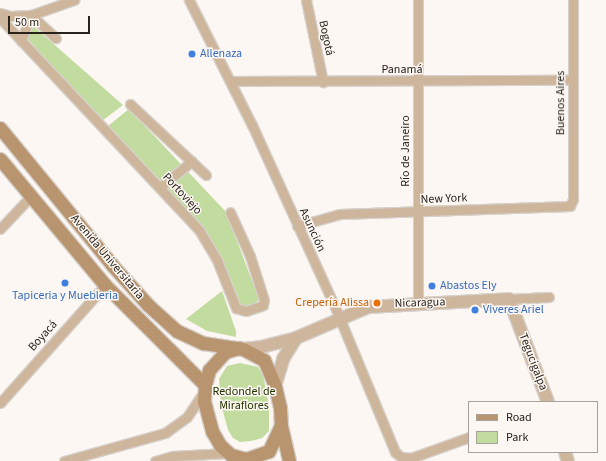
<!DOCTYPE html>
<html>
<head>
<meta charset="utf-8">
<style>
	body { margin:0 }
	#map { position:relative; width:606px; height:461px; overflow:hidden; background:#fcf7f3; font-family:"Source Sans 3",sans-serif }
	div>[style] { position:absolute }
	.green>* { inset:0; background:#c2db9e }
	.roads { filter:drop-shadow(1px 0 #d6d1cc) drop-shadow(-1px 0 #d6d1cc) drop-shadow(0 1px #d6d1cc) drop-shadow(0 -1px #d6d1cc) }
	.minor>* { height:9px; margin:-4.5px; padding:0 4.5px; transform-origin:4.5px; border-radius:4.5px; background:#ceb69c }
	.tertiary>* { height:12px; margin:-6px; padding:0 6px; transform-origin:6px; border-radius:6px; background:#ceb69c }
	.secondary>* { height:13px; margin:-6.5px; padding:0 6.5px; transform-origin:6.5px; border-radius:6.5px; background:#b8956f }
	.dots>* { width:11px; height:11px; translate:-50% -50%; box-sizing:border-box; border:2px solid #fcf7f3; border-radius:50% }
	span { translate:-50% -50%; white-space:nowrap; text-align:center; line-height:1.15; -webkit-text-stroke:3px #fcf7f3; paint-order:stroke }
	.street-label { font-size:12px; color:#29221a }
	.shop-label { font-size:12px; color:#366cbe }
	.left { translate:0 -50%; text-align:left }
	.food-label { font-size:12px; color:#c56008 }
	.right { translate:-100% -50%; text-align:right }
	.park-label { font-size:12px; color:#253500 }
	.legend { position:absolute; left:468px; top:401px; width:130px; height:52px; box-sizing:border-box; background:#fcf7f3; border:1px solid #a8a29c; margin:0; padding:5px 7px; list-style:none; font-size:12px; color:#29221a }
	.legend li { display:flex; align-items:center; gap:8px; height:20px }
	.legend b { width:20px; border:1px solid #a8a29c }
	.scale { position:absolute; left:8px; top:16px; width:82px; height:18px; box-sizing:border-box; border:2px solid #29221a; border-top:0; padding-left:5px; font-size:12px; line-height:14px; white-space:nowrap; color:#29221a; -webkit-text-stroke:3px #fcf7f3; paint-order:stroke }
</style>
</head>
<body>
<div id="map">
	<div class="green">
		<div style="clip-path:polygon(32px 25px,123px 105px,102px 121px,24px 38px)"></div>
		<div style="clip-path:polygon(129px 109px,226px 212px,259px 299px,256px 303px,245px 307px,239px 305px,221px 258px,203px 226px,108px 126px)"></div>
		<div style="clip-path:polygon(222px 291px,236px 331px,236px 337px,207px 331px,186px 319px)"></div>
		<div style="clip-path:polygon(240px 363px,258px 367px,263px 375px,269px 405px,269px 431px,262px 438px,251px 441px,240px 442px,233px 438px,228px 430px,221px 404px,219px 379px,227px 366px)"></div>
	</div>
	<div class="roads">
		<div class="minor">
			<div style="left:189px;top:0;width:140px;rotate:63.3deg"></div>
			<div style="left:252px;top:125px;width:200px;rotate:65.5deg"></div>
			<div style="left:335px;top:307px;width:157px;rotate:67.5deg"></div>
			<div style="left:395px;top:452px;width:8px;rotate:40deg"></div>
			<div style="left:401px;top:457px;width:10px;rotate:6deg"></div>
			<div style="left:411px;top:458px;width:62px;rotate:-19.9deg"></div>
			<div style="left:306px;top:0;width:84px;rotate:78.3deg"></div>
			<div style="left:418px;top:0;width:302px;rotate:90deg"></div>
			<div style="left:0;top:13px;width:10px;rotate:17deg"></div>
			<div style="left:10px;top:16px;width:21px;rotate:-3deg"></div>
			<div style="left:31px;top:15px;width:46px;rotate:-19.2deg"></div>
			<div style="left:31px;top:15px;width:34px;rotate:43deg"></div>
			<div style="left:0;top:18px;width:291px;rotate:46.8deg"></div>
			<div style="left:199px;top:230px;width:35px;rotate:59deg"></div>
			<div style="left:217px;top:260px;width:52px;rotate:68.4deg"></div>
			<div style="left:236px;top:308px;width:10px;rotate:17deg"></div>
			<div style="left:246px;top:311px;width:18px;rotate:-19deg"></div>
			<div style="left:263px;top:305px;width:5px;rotate:-79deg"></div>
			<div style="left:264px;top:300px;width:46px;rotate:-107.7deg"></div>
			<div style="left:250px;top:256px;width:48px;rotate:-114.4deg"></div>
			<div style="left:21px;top:41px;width:28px;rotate:-69deg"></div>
			<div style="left:231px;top:81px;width:342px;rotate:-0.2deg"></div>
			<div style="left:130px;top:104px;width:104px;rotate:43.1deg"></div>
			<div style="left:160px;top:187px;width:41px;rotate:-39.1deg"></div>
			<div style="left:297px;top:226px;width:45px;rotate:-15.6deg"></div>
			<div style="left:340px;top:214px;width:230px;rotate:-2deg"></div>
			<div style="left:570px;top:206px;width:8px;rotate:-67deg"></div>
			<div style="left:573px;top:199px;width:199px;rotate:-90deg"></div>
			<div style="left:0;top:229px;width:45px;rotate:-46.8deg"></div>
			<div style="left:509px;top:299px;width:40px;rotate:-2.9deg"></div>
			<div style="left:0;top:403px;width:158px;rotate:-48.3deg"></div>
			<div style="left:64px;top:461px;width:105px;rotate:-15.5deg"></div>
			<div style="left:165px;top:433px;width:27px;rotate:-36deg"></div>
			<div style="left:187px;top:417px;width:30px;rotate:-56deg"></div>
			<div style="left:155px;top:461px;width:19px;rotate:-16deg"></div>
			<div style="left:173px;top:456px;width:54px;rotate:-3.2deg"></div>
		</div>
		<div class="tertiary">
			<div style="left:243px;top:349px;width:18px;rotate:-6deg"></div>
			<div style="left:261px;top:347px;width:36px;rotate:-14deg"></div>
			<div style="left:296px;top:338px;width:78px;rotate:-23.3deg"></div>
			<div style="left:368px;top:307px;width:141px;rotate:-3.2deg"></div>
			<div style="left:509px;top:299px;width:110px;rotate:69.3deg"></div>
			<div style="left:275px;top:386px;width:28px;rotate:-73deg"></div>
			<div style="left:283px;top:359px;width:25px;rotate:-58deg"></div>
			<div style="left:565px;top:452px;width:9px;rotate:72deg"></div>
		</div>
		<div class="secondary">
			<div style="left:0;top:128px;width:177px;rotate:50.7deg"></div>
			<div style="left:112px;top:265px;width:54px;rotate:48deg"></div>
			<div style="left:148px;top:305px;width:39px;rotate:42deg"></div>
			<div style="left:177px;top:331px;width:29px;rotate:25deg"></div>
			<div style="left:203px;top:343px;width:40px;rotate:8.5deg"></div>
			<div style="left:243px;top:349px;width:24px;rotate:28deg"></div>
			<div style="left:264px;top:360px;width:28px;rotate:67deg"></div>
			<div style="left:275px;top:386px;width:23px;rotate:77deg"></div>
			<div style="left:280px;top:408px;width:17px;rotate:87deg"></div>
			<div style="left:281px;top:425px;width:29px;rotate:115deg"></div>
			<div style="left:269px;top:451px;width:24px;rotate:161deg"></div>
			<div style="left:246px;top:459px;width:16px;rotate:-165deg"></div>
			<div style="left:231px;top:455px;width:15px;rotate:-138deg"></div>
			<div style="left:220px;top:445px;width:16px;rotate:-120deg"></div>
			<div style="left:212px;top:431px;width:31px;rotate:-105deg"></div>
			<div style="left:204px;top:401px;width:16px;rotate:-86deg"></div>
			<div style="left:205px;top:385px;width:16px;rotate:-75deg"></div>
			<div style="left:209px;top:370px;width:24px;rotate:-48deg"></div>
			<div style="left:225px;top:352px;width:15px;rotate:-16deg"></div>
			<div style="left:0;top:159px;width:164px;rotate:50.2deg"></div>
			<div style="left:105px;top:285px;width:141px;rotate:45deg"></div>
			<div style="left:281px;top:426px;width:36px;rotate:77deg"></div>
		</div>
	</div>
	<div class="dots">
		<div style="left:192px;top:54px;background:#3f7fe0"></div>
		<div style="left:65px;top:283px;background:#3f7fe0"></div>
		<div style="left:432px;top:286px;background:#3f7fe0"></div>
		<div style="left:377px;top:303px;background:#e8710a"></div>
		<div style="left:475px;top:310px;background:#3f7fe0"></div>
	</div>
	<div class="street-label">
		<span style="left:326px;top:38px;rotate:78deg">Bogotá</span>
		<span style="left:402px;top:70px">Panamá</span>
		<span style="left:561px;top:103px;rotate:-90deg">Buenos Aires</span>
		<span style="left:406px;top:151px;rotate:-90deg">Río de Janeiro</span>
		<span style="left:182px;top:194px;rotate:47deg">Portoviejo</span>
		<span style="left:444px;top:199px;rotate:-2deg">New York</span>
		<span style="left:312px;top:230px;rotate:65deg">Asunción</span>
		<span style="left:107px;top:257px;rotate:50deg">Avenida Universitaria</span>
		<span style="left:420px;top:303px;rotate:-2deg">Nicaragua</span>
		<span style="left:43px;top:336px;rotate:-48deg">Boyacá</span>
		<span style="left:533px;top:362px;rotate:69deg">Tegucigalpa</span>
	</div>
	<div class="shop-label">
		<span class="left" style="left:200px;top:54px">Allenaza</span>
		<span class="left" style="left:440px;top:286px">Abastos Ely</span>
		<span style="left:65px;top:296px">Tapiceria y Muebleria</span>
		<span class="left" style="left:483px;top:310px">Viveres Ariel</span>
	</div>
	<div class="food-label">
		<span class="right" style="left:369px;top:303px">Crepería Alissa</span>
	</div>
	<div class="park-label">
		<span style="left:244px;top:399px">Redondel de<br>Miraflores</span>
	</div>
	<ul class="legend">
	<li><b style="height:5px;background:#b8956f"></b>Road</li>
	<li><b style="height:11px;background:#c2db9e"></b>Park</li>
	</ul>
	<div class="scale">50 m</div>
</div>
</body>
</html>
